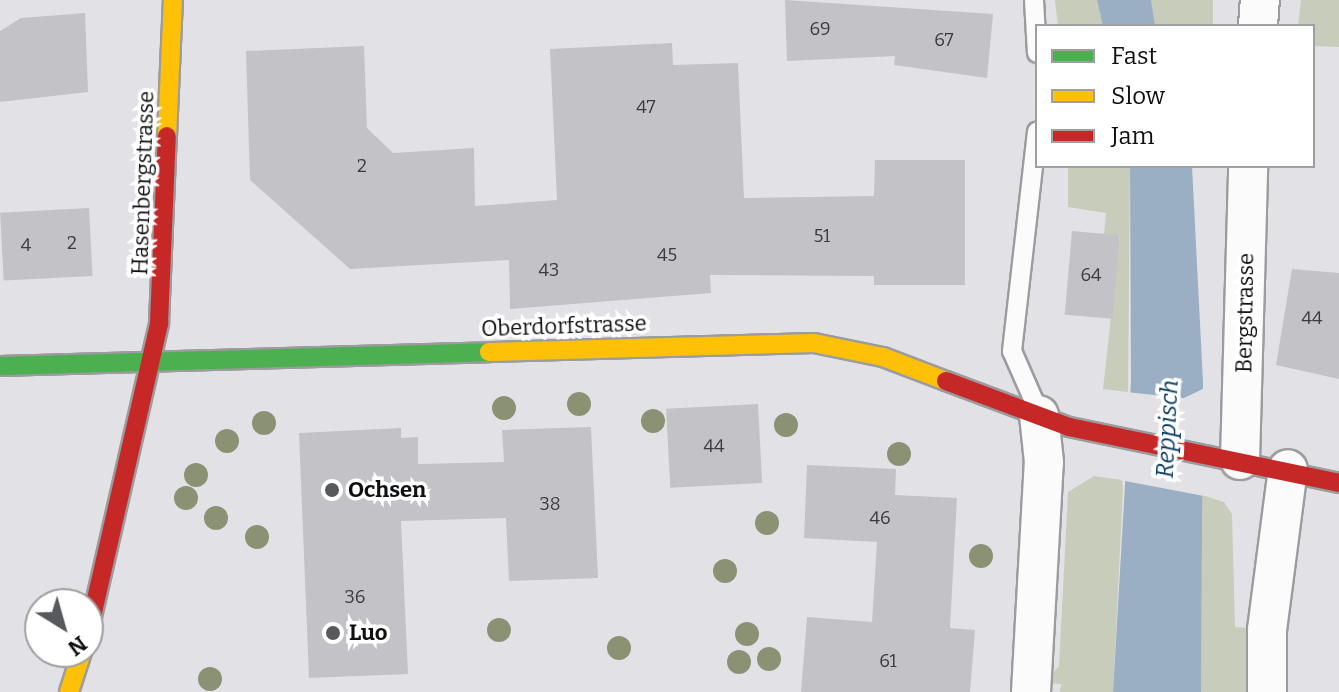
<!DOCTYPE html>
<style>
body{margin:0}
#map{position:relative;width:1339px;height:692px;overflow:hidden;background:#e2e2e6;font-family:Bitter,serif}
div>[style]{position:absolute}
.green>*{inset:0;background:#c7ccbb;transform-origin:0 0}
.water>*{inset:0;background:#9aafc3}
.pier>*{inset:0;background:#e2e2e6}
.building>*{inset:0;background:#c3c3c7;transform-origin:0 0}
.roads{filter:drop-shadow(2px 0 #9c9c9f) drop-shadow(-2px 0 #9c9c9f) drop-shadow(0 2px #9c9c9f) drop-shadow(0 -2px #9c9c9f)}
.lane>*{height:18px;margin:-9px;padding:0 9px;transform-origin:9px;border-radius:9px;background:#fbfbfb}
.street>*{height:38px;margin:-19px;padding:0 19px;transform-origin:19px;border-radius:19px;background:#fbfbfb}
.fast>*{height:18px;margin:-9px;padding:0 9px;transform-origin:9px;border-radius:9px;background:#4caf50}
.slow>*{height:18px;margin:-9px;padding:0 9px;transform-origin:9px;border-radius:9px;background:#ffc107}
.jam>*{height:18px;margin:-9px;padding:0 9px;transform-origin:9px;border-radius:9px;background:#c62828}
.trees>*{width:24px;height:24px;margin:-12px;border-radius:50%;background:#8b9273}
.dots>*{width:22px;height:22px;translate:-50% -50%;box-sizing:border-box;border:4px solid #fff;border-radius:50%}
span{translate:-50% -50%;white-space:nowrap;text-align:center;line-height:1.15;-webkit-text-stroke:7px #fff;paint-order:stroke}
.number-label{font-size:18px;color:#3b3c3e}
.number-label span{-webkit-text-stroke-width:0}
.street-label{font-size:22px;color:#0e0f11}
.poi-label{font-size:22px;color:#0e0f11;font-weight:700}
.left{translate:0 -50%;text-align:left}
.water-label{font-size:24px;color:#03385d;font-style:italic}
.legend{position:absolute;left:1035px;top:24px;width:280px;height:144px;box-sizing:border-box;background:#fff;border:2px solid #9f9fa0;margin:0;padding:10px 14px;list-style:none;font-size:24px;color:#0e0f11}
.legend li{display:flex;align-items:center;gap:16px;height:40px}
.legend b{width:40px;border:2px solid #9f9fa0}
.north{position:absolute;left:24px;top:588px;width:80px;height:80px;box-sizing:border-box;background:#fff;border:2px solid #9f9fa0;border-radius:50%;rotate:143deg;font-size:22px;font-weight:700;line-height:32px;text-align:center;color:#0e0f11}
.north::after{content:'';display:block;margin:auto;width:28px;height:36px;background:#58595c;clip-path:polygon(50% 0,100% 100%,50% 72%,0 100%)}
</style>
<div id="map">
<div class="green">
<i style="clip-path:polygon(1055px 0,1097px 0,1103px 26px,1058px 26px)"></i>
<i style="left:1151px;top:0;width:62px;height:26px"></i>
<i style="clip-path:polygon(1301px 0,1339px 0,1339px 47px,1313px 46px,1313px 26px,1298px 26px)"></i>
<i style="clip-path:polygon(1068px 166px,1130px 166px,1128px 392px,1103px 389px,1120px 236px,1104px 234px,1106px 213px,1068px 207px)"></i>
<i style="clip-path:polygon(1094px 476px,1122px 480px,1123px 490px,1113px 692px,1060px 692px,1061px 684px,1044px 683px,1059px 666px,1068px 492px)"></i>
<i style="clip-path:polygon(1202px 495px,1224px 502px,1232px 514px,1235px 627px,1249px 628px,1248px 692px,1201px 692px)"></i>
</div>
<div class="water">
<i style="clip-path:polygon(1097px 0,1151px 0,1155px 26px,1103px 26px)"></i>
<i style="clip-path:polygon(1130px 166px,1192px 166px,1203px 382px,1201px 692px,1113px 692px,1131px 381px)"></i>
</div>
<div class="pier">
<i style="clip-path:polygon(1207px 387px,1204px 496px,1120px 480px,1126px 392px,1184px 398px)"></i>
</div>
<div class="building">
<i style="clip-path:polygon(785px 0,993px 14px,987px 78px,894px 65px,895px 56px,787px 61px)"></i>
<i style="clip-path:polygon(85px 13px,88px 92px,0 102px,0 31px,21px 18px)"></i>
<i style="clip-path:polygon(672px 43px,673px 65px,738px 63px,744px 198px,874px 196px,875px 160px,965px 160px,965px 285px,874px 285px,874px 276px,710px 275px,711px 293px,510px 309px,509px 260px,350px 269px,250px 180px,246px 51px,364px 46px,367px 128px,393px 153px,474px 148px,475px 206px,557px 200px,550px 49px)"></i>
<i style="left:89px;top:208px;width:68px;height:89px;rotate:87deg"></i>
<i style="left:1072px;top:231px;width:48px;height:84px;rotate:5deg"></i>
<i style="clip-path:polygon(1292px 269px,1339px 273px,1339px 379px,1276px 365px)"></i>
<i style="left:758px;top:404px;width:79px;height:92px;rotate:87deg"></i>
<i style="clip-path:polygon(591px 427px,598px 578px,509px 581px,506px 518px,401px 521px,408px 674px,309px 678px,299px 433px,401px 428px,401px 438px,418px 437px,418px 464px,504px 462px,502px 430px)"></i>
<i style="clip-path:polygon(807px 465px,896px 469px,895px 495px,957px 498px,950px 628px,975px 630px,970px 692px,801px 692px,807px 617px,872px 622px,877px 542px,804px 538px)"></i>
</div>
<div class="roads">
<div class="lane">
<i style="left:1034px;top:0;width:53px;rotate:86.8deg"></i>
<i style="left:1037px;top:408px;width:62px;rotate:-113.7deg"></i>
<i style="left:1012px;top:351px;width:221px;rotate:-83.5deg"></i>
</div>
<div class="street">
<i style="left:1258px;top:26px;width:26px;rotate:-86deg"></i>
<i style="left:1240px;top:460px;width:294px;rotate:-88.4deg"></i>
<i style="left:1031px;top:692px;width:230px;rotate:-86.8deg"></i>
<i style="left:1044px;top:462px;width:47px;rotate:-96.1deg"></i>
<i style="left:1267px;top:692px;width:62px;rotate:-90deg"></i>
<i style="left:1267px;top:630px;width:162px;rotate:-82.6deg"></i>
</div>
<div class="fast">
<i style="left:0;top:366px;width:489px;rotate:-1.6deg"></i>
</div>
<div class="slow">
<i style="left:167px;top:136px;width:136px;rotate:-87.5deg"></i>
<i style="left:489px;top:352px;width:325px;rotate:-1.6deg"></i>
<i style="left:814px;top:343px;width:70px;rotate:11.5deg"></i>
<i style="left:883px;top:357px;width:67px;rotate:20.9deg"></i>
<i style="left:69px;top:692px;width:42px;rotate:-72deg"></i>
</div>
<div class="jam">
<i style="left:946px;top:381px;width:131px;rotate:20.5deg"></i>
<i style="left:1069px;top:427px;width:276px;rotate:11.7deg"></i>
<i style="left:88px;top:634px;width:319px;rotate:-77.1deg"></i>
<i style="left:159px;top:323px;width:187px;rotate:-87.6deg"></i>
</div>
</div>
<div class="trees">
<i style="left:579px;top:404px"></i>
<i style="left:504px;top:408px"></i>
<i style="left:653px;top:421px"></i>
<i style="left:264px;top:423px"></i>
<i style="left:786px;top:425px"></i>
<i style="left:227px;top:441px"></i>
<i style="left:899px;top:454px"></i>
<i style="left:196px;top:475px"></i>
<i style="left:186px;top:498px"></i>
<i style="left:216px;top:518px"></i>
<i style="left:767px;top:523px"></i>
<i style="left:257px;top:537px"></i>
<i style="left:981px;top:556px"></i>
<i style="left:725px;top:571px"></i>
<i style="left:499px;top:630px"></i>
<i style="left:747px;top:634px"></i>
<i style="left:619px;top:648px"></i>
<i style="left:769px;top:659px"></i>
<i style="left:739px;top:662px"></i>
<i style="left:210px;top:679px"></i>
</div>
<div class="dots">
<i style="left:332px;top:490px;background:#58595c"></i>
<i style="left:333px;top:633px;background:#58595c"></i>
</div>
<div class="number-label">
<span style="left:820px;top:29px">69</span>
<span style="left:944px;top:40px">67</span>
<span style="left:646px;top:107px">47</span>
<span style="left:362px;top:166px">2</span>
<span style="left:822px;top:236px">51</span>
<span style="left:72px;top:243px">2</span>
<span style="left:26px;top:245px">4</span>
<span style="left:667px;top:255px">45</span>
<span style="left:549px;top:270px">43</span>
<span style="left:1091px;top:275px">64</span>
<span style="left:1312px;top:318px">44</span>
<span style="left:714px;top:446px">44</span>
<span style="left:550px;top:504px">38</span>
<span style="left:880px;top:518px">46</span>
<span style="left:355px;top:597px">36</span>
<span style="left:888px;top:661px">61</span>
</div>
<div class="street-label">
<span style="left:143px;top:183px;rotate:-88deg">Hasenbergstrasse</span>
<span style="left:1245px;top:313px;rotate:-89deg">Bergstrasse</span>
<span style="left:564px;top:326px;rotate:-2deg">Oberdorfstrasse</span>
</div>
<div class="poi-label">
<span class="left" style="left:348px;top:490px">Ochsen</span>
<span class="left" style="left:349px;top:633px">Luo</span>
</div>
<div class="water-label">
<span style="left:1168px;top:429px;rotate:-87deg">Reppisch</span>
</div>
<ul class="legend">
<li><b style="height:10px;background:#4caf50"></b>Fast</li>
<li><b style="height:10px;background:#ffc107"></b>Slow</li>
<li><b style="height:10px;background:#c62828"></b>Jam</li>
</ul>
<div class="north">N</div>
</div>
